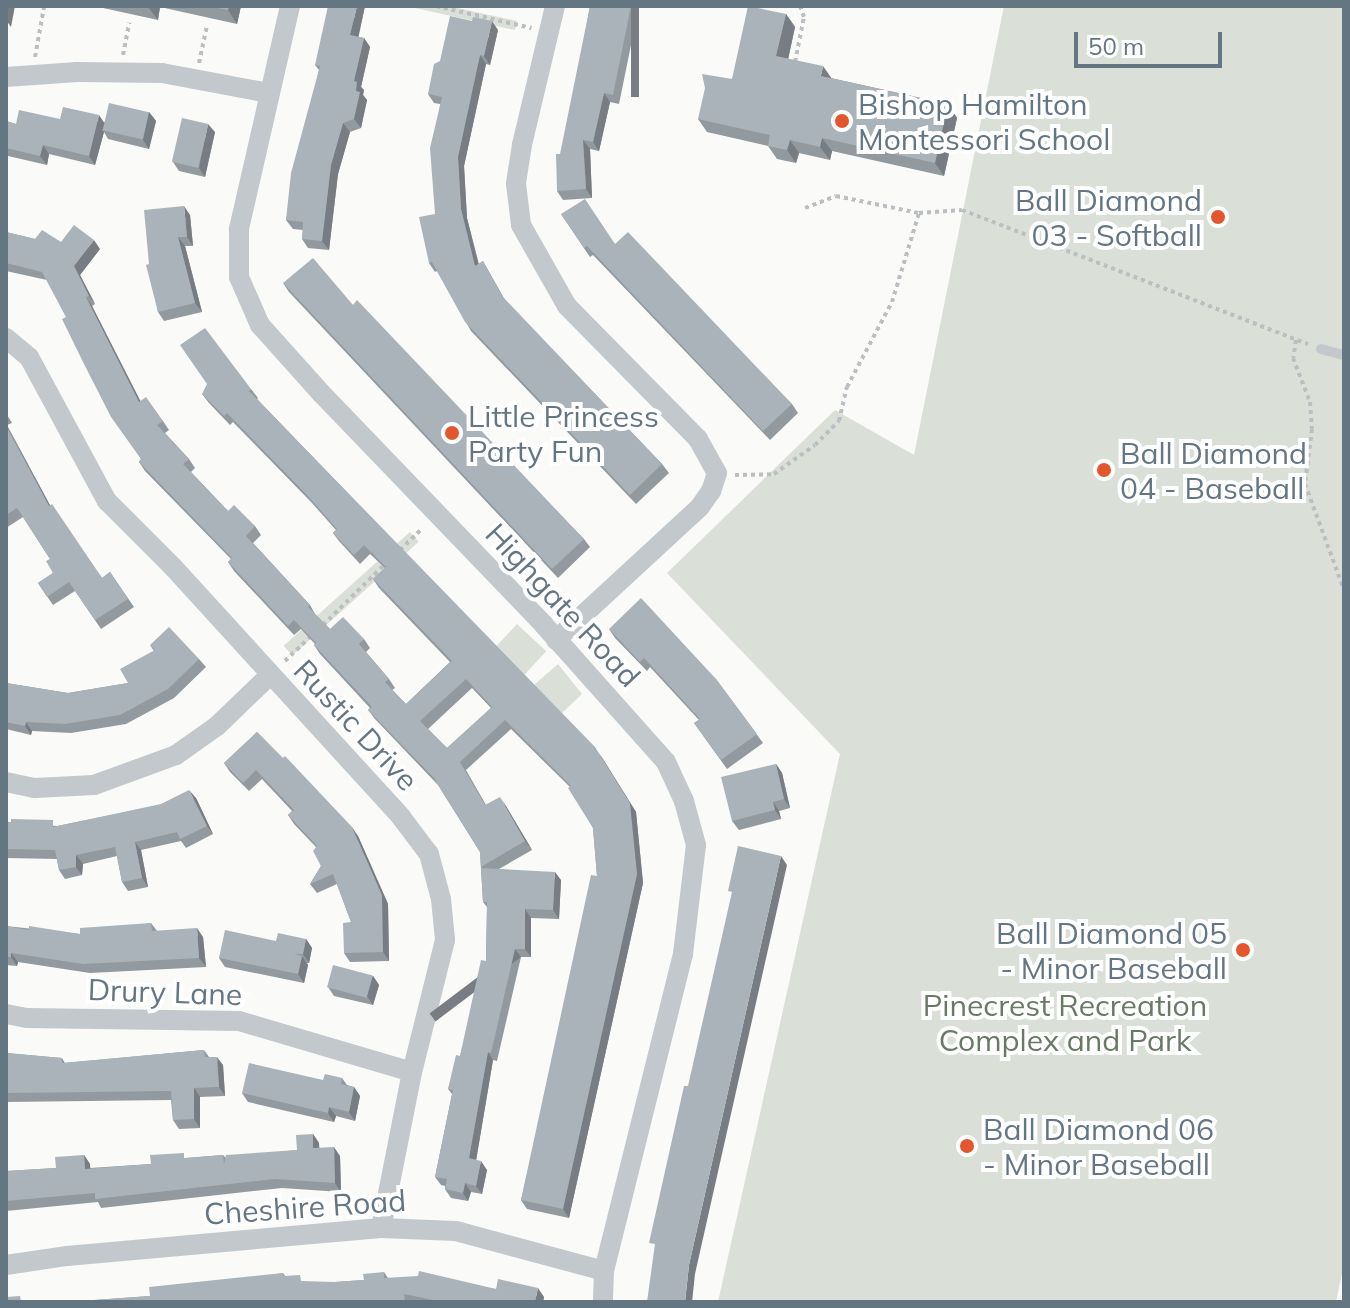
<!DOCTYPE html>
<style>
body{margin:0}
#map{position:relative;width:1350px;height:1308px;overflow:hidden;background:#fafaf8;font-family:Mulish,sans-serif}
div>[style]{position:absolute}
.green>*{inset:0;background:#dadfd7;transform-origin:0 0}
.path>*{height:4px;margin-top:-2px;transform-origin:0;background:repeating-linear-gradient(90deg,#bbbfc2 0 4px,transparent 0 8px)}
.lane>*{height:10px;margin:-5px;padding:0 5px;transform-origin:5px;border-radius:5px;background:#c3c8cc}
.street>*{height:20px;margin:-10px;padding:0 10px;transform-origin:10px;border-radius:10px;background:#c3c8cc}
.wall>*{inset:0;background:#929a9f}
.shaded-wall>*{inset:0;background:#777d82;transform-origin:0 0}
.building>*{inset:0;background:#aab3b9;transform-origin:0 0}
.dots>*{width:22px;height:22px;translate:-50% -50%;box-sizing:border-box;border:4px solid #fff;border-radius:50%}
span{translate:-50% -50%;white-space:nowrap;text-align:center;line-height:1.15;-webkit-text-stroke:8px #fff;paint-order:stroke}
.poi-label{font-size:30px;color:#657683}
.left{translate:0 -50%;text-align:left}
.right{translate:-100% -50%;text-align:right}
.street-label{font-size:30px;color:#657683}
.park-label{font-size:30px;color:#687a64}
.frame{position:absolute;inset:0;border:8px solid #657683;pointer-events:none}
.scale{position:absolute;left:1074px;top:32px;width:148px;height:36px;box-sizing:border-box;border:4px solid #657683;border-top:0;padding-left:10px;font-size:24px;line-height:28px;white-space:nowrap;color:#657683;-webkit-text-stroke:6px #fff;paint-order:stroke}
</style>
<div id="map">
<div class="green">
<i style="clip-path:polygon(406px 6px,448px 6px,517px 21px,515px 30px)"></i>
<i style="clip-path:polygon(1004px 6px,1344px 6px,1344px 1264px,1336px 1302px,718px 1302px,840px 754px,667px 573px,835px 410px,914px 455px)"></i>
<i style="left:410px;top:532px;width:13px;height:170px;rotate:48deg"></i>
<i style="left:517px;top:624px;width:40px;height:32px;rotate:43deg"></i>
<i style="clip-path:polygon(558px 664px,582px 694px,560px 715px,536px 690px,535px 684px)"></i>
</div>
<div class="path">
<i style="left:436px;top:6px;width:98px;rotate:13deg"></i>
<i style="left:123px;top:55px;width:33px;rotate:-79deg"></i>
<i style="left:35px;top:57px;width:51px;rotate:-79.8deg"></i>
<i style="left:795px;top:62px;width:46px;rotate:-78.7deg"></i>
<i style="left:804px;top:17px;width:12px;rotate:-110deg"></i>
<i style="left:199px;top:63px;width:38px;rotate:-78deg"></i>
<i style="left:805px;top:208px;width:33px;rotate:-21deg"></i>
<i style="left:836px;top:196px;width:85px;rotate:11.6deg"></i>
<i style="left:919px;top:213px;width:43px;rotate:-4deg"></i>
<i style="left:962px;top:210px;width:371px;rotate:21.2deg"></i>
<i style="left:1296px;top:340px;width:18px;rotate:99deg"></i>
<i style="left:1293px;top:358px;width:47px;rotate:68.9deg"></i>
<i style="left:1310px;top:402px;width:27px;rotate:86deg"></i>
<i style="left:1312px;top:429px;width:55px;rotate:97.3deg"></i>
<i style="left:1305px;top:484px;width:113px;rotate:69.8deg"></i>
<i style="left:735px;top:475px;width:39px;rotate:-1deg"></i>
<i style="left:774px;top:474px;width:50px;rotate:-35.3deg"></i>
<i style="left:815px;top:445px;width:34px;rotate:-45deg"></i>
<i style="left:839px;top:421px;width:35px;rotate:-77deg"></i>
<i style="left:847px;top:387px;width:96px;rotate:-62.1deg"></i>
<i style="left:892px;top:302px;width:93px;rotate:-73.1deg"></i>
<i style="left:400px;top:550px;width:32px;rotate:-44deg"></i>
<i style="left:323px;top:625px;width:87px;rotate:-44.5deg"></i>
<i style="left:285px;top:661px;width:36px;rotate:-44deg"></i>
</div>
<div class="lane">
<i style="left:1321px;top:349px;width:24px;rotate:15deg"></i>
</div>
<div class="street">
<i style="left:290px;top:6px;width:229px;rotate:102.9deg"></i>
<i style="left:239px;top:229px;width:48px;rotate:90deg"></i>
<i style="left:239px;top:277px;width:52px;rotate:66.4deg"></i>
<i style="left:260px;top:325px;width:91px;rotate:48.1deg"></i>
<i style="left:321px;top:393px;width:322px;rotate:46.1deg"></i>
<i style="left:544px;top:625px;width:183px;rotate:48.3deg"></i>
<i style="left:666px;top:762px;width:43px;rotate:65.2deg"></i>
<i style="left:684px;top:801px;width:46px;rotate:74.7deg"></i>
<i style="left:696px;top:845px;width:110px;rotate:96.8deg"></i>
<i style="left:683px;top:954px;width:327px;rotate:104deg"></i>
<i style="left:604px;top:1271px;width:31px;rotate:92deg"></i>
<i style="left:555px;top:6px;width:143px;rotate:103.4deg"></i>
<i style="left:522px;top:145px;width:39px;rotate:99deg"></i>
<i style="left:516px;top:184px;width:41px;rotate:83deg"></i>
<i style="left:521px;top:225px;width:93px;rotate:60.4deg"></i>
<i style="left:567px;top:306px;width:187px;rotate:45.4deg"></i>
<i style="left:698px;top:439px;width:39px;rotate:61deg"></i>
<i style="left:717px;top:473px;width:19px;rotate:108deg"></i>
<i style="left:711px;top:491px;width:19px;rotate:125deg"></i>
<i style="left:700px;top:507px;width:196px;rotate:137.3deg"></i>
<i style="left:6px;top:77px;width:71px;rotate:-4deg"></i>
<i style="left:77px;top:72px;width:85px;rotate:0.7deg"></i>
<i style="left:162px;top:73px;width:109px;rotate:10.6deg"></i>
<i style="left:6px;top:338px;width:30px;rotate:40deg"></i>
<i style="left:29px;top:357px;width:164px;rotate:61.6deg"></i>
<i style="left:107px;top:501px;width:93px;rotate:45deg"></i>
<i style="left:173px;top:567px;width:338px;rotate:47.6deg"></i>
<i style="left:401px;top:817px;width:46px;rotate:52.9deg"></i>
<i style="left:429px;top:854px;width:47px;rotate:75.1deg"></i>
<i style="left:441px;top:899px;width:41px;rotate:84.4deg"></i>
<i style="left:445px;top:940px;width:136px;rotate:104deg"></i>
<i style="left:412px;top:1072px;width:159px;rotate:101.2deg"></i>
<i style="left:6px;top:782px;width:30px;rotate:12deg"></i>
<i style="left:35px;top:788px;width:59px;rotate:-2.9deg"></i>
<i style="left:94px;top:785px;width:87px;rotate:-20.1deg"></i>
<i style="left:176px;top:755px;width:50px;rotate:-35.3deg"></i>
<i style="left:217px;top:726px;width:72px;rotate:-43.9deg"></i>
<i style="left:6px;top:1014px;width:21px;rotate:11deg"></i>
<i style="left:27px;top:1018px;width:212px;rotate:0.8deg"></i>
<i style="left:239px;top:1021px;width:180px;rotate:16.4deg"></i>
<i style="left:6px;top:1265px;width:62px;rotate:-8.4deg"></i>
<i style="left:67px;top:1256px;width:315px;rotate:-5.1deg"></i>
<i style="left:381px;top:1228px;width:75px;rotate:2.3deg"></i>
<i style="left:456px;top:1231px;width:153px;rotate:15.1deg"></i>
</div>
<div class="wall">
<i style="clip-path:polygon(102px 6px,241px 6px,237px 24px,160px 7px,158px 20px,103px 8px)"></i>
<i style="clip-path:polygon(365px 6px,358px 37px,364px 38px,370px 47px,361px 87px,364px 90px,363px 95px,367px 100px,361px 128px,350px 132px,338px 174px,329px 250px,308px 248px,302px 239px,303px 230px,293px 229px,286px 220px,319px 70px,315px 65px)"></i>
<i style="clip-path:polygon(590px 6px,639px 6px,619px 104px,610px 102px,599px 151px,590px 149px,592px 198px,563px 200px,557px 191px)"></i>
<i style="clip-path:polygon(786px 14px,795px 27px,788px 59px,831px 78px,948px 104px,957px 118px,944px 176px,832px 151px,830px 160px,799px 153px,796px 163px,777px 159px,768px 146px,707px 132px,698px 119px)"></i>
<i style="clip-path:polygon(498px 30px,490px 65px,486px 64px,464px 166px,467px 218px,479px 264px,483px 261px,505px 300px,662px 464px,669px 473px,636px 504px,471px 331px,437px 271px,435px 272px,429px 263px,435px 214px,440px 104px,434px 103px,428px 94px)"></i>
<i style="clip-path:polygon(149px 112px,156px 121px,149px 149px,108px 139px,104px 132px,95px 165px,49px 154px,47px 165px,8px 156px,6px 165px,6px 121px,16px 124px,60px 119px,104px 122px)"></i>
<i style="clip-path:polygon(215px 132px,205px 177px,179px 171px,173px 162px)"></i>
<i style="clip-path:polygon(561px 214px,615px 244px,792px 404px,798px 413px,770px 440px,593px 255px,590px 257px)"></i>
<i style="clip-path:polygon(190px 215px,193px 246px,185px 246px,202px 312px,164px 321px,158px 312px,149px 264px)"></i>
<i style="clip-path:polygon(evenodd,6px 232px,35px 239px,100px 249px,80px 275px,95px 304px,92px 306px,140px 401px,163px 421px,169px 430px,165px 433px,189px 459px,195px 468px,191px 472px,228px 511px,255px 526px,261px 535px,253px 543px,310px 605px,315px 614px,330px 629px,364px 639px,370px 648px,366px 652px,389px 679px,395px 688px,392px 690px,406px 704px,450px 662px,379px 588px,373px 579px,385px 568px,370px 554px,360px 564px,339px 541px,333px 533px,336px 530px,312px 503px,233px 422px,230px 425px,209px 403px,202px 394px,251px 389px,258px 398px,257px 399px,601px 756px,636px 812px,643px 883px,569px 1218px,527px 1209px,521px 1200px,597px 876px,593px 828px,570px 787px,511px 729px,466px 770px,486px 805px,506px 806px,532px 850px,499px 869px,561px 880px,559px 919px,531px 918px,531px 957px,521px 957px,497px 1061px,493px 1060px,476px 1160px,487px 1170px,482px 1194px,471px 1192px,468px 1201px,451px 1198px,445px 1189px,445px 1186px,441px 1185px,435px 1177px,452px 1094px,448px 1089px,460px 1056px,486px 961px,487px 907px,483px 902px,480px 852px,438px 785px,375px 719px,368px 710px,370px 708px,320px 654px,314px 645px,315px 644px,301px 629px,294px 635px,234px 571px,228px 562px,231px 559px,145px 471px,139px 462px,141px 459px,47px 280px,6px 271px,6px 232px,472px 688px,491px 708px,447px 748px,428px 729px,472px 688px)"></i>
<i style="clip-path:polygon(283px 283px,353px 305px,584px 539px,590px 547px,558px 578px,289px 292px)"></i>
<i style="clip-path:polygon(6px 413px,12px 423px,7px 425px,50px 505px,102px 578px,110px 572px,134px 607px,101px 629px,75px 591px,53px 605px,38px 583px,53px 573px,50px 559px,23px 517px,6px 528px)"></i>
<i style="clip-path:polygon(609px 629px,716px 679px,763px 743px,727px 769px,694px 723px,699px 720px,650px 667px,647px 671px,615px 638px)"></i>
<i style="clip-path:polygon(150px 645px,199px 659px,206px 667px,174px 698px,126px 724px,71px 733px,32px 731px,31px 735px,6px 729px,6px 683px,68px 693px,128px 683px,154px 651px)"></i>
<i style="clip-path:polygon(257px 732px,358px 836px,388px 904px,389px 961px,350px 962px,344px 953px,351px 922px,337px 884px,317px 893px,310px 884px,321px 866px,316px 847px,294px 824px,288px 815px,292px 811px,262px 779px,249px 791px,230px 772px,224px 763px)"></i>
<i style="clip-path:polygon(776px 764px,782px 773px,790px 808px,779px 811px,781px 819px,739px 830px,732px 821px)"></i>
<i style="clip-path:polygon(196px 798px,213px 834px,186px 848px,181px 841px,141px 850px,148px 887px,128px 891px,122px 882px,117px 856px,83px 864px,82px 875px,65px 879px,59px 870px,57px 859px,6px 858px,6px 822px,57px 826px)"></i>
<i style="clip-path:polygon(151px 923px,157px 931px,203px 937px,206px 967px,90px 973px,18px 962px,17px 966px,6px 965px,6px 926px,80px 934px)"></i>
<i style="clip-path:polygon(306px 939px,312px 948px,309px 963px,307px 963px,308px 965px,304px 983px,225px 967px,219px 958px,276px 941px)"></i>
<i style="clip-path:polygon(373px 976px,379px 985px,373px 1005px,334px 996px,328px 987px)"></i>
<i style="clip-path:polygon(204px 1050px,209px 1057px,223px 1065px,225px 1096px,200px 1097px,200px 1128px,179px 1129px,173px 1120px,171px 1100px,6px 1102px,6px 1053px,62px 1058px,65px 1063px)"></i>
<i style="clip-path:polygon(342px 1078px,347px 1085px,354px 1087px,360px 1096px,355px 1121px,336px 1116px,334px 1122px,248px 1102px,242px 1093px)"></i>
<i style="clip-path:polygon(313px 1134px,319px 1143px,319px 1148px,340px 1156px,341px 1192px,282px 1188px,101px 1208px,98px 1202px,6px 1211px,6px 1171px,56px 1168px,84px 1155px,90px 1164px,90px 1168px,151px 1164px,187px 1158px,223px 1155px,226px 1158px,297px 1150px)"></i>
<i style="clip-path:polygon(384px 1272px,388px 1278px,496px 1289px,544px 1297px,543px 1302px,66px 1302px,150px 1296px,283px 1273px,285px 1276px,305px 1282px,335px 1282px,364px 1280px)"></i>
</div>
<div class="shaded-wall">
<i style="clip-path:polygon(6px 6px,15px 6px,11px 27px,6px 20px)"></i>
<i style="clip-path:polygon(148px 6px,160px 7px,158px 20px,148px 7px)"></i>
<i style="clip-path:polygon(229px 6px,241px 6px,237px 24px,228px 10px)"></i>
<i style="clip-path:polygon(357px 6px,365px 6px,357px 44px,350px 35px)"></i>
<i style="left:631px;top:6px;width:8px;height:91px"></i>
<i style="clip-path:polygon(786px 14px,795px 27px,786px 69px,776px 56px)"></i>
<i style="clip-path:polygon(492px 21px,498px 30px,490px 65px,484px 56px)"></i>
<i style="clip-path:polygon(364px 38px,370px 47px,361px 87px,364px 90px,363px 95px,367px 100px,361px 128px,354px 119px,354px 81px)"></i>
<i style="clip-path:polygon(480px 55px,486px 64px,464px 166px,467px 218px,481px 275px,475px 266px,461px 209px,458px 157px)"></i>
<i style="clip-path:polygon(823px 66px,832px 79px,821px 76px)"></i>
<i style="clip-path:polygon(604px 93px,610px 102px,599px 151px,593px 142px)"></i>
<i style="clip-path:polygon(948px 104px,957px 118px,944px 176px,935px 163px)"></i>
<i style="clip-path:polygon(149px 112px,156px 121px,149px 149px,143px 140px)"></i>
<i style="clip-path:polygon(99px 115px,105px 124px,102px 130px,104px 132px,95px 165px,89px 156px)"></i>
<i style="clip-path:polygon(343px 123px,350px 132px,338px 174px,329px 250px,322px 241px,331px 165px)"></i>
<i style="clip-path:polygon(208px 124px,215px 132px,205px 177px,199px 168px)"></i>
<i style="clip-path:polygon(822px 138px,832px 151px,830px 160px,820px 147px)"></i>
<i style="clip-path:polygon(583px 140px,590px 149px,592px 198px,586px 189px)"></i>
<i style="clip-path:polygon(790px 140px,799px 153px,796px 163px,787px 150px)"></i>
<i style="clip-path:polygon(43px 145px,49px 154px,47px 165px,40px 156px)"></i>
<i style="clip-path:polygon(184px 206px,190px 215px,193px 246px,187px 237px)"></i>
<i style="clip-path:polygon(178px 237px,185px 246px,202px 312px,195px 303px)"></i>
<i style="clip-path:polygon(94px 240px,100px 249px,80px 275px,95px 304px,89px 296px,74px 266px)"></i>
<i style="clip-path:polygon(86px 297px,92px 306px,145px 410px,139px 402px)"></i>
<i style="clip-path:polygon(6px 424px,55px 515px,49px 506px)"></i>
<i style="clip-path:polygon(26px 722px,32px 731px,31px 735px,25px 726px)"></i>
<i style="clip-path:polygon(601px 756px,636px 812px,643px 883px,569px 1218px,563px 1209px,637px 874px)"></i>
<i style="clip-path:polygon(776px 764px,782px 773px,790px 808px,784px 799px)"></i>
<i style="clip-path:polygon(189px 790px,196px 798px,213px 834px,207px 826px)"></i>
<i style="clip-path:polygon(500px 797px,506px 806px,532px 850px,525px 841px)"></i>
<i style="clip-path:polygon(773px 802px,779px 811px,781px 819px,775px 810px)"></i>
<i style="clip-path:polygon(352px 827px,358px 836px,388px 904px,389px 961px,383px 952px)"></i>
<i style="clip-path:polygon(135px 842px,141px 850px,148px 887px,142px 878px)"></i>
<i style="clip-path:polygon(76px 855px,83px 864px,82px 875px,76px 867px)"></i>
<i style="clip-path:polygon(781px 856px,787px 865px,695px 1274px,692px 1302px,685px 1302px,689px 1265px)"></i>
<i style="clip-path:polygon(555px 872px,561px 880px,559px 919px,553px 910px)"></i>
<i style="clip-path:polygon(525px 909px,531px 918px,531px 957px,525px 949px)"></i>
<i style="clip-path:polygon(197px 928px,203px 937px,206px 967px,199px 958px)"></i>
<i style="clip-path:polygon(306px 939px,312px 948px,309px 963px,303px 954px)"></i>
<i style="left:515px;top:949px;width:10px;height:107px;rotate:53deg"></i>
<i style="clip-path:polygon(11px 953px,18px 962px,17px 966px,11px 957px)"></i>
<i style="clip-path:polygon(302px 956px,308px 965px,304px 983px,298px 974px)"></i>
<i style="clip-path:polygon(373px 976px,379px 985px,373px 1005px,367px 996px)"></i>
<i style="clip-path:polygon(488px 1052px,493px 1060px,475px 1167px,469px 1158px)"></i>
<i style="clip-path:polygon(217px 1057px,223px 1065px,225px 1096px,219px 1087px)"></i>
<i style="clip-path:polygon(354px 1087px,360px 1096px,355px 1121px,349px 1112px)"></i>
<i style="clip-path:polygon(194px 1088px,200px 1097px,200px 1128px,194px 1119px)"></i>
<i style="clip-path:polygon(329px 1107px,336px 1116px,334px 1122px,328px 1113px)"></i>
<i style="clip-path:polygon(313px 1134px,319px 1143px,320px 1157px,313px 1148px)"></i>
<i style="clip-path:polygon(334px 1147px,340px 1156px,341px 1192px,335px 1183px)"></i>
<i style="clip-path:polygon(84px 1155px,90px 1164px,91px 1178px,85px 1169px)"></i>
<i style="clip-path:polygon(481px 1161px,487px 1170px,482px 1194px,476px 1186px)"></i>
<i style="clip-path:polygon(465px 1183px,471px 1192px,468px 1201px,463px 1193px)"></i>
<i style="clip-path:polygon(538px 1288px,544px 1297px,543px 1302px,535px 1302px)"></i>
</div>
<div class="building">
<i style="clip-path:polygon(208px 6px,229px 6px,228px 10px)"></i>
<i style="clip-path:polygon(328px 6px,357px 6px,350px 35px,364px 38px,354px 81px,357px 82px,356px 91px,360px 92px,354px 119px,343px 123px,331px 165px,322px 241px,302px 239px,303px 222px,286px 220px,291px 173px,320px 66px,315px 65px)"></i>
<i style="clip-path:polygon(590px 6px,631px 6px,613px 95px,604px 93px,593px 142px,583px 140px,586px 189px,557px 191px,556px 154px,560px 154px)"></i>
<i style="clip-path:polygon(748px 6px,786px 14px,776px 56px,823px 66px,821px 76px,948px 104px,935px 163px,822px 138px,820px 147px,790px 140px,787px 150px,768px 146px,770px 135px,698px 119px,705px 88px,702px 74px,732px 79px)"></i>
<i style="clip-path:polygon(450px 16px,472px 21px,473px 17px,492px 21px,484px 56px,480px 55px,458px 157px,461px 209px,475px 266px,483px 261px,502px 296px,662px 464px,630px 495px,465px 322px,432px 262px,429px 263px,419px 217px,435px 214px,430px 148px,442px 97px,428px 94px,434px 64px,440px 61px)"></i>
<i style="left:109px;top:103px;width:41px;height:28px;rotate:13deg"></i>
<i style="clip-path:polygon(63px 107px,99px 115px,89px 156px,43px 145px,40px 156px,6px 148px,6px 121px,16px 124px,19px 110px,60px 119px)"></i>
<i style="left:182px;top:118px;width:27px;height:45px;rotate:13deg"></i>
<i style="clip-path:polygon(585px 199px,615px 244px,628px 232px,792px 404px,763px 431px,587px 246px,584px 248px,561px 214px)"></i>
<i style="clip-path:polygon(184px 206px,187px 237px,178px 237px,195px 303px,158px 312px,146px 265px,149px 264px,144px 210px)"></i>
<i style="clip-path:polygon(evenodd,74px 225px,94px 240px,74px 266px,89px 296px,86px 297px,139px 402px,146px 397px,163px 421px,157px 425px,189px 459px,183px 464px,228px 511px,234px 505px,255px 526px,246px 536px,310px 605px,308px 607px,330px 629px,343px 617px,364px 639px,359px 644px,389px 679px,385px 682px,406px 704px,452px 661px,373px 579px,386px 567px,364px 545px,354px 555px,333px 533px,337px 529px,306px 494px,227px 413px,224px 416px,202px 394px,207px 384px,180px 345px,205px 328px,251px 389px,249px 391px,595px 747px,630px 803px,637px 874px,563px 1209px,521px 1200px,591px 875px,597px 876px,593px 828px,568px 788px,571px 786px,505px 720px,460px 762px,485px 805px,500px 797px,525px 841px,481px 867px,480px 852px,434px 778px,368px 710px,372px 707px,314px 645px,316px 643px,294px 620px,288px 626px,228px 562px,232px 558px,139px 462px,141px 459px,111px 417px,83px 362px,62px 319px,66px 317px,42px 272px,6px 263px,6px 232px,35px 239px,42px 230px,61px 242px,74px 225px,466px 679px,492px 707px,447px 748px,420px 721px,466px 679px)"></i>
<i style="clip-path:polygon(313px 258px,353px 305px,357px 300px,584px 539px,552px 569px,283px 283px)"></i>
<i style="clip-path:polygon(6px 426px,49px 506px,52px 504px,102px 578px,110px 572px,128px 599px,95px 620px,69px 582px,47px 597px,38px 583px,53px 573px,46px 561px,50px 559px,17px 508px,6px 515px)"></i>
<i style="clip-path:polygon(641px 598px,716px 679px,757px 734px,721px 760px,694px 723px,700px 719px,644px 658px,640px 662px,609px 629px)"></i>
<i style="clip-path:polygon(169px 627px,199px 659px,168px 689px,120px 715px,65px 724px,26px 722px,25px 726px,6px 722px,6px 683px,68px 693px,128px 683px,120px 669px,155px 650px,150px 645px)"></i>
<i style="clip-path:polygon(257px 732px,283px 758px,285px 756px,352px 827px,382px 895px,383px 952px,344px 953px,343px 923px,351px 922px,333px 874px,310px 884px,321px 866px,313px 851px,317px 846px,288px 815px,294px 810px,256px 770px,243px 783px,224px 763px)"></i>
<i style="clip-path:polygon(776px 764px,784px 799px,773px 802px,775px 810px,732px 821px,721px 777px)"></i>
<i style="clip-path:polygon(189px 790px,207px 826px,180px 839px,177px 832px,135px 842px,142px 878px,122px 882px,115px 847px,76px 855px,76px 867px,59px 870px,55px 850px,6px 849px,6px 822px,11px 823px,11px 819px,53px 820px,53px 827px,161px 804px)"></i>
<i style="clip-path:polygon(738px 846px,781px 856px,689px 1265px,685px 1302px,647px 1302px,655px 1244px,649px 1243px,684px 1086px,688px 1086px,732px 892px,728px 891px)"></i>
<i style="clip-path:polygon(481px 868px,555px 872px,553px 910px,525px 909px,525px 949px,515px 949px,491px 1053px,488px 1052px,469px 1158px,481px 1161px,476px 1186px,465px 1183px,463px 1193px,445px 1189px,447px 1179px,435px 1177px,453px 1090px,448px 1089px,456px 1055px,460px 1056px,481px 960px,486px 961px,487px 902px,483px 902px)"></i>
<i style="clip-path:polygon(151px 923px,152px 931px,197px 928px,199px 958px,83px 964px,11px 953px,11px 957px,6px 957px,6px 926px,29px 930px,29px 926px,80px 934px,80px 928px)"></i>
<i style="clip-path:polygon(225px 930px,276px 941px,278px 933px,306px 939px,303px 954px,294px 954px,302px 956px,298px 974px,219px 958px)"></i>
<i style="left:333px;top:965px;width:41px;height:23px;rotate:15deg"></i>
<i style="clip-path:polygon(204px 1050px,205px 1057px,217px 1057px,219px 1087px,194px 1088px,194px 1119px,173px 1120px,171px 1091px,6px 1093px,6px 1053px,62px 1058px,62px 1063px)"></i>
<i style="clip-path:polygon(249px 1063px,323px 1080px,325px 1074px,342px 1078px,341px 1084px,354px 1087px,349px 1112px,329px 1107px,328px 1113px,242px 1093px)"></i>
<i style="clip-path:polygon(313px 1134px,313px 1148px,334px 1147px,335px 1183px,275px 1179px,95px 1199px,95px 1193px,6px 1201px,6px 1171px,56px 1168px,55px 1157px,84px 1155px,85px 1169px,151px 1164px,150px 1155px,184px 1153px,184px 1158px,223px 1155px,224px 1164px,226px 1155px,297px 1150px,296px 1135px)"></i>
<i style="clip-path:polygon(419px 1271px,496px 1289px,498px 1279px,538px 1288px,535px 1302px,443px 1302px,404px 1294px,405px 1302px,67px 1302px,150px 1296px,149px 1287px,283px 1273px,283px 1276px,300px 1275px,301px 1281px,335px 1282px,364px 1280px,363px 1274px,384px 1272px,384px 1278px,418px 1276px)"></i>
<i style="clip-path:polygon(20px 1296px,21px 1302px,6px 1302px,6px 1297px)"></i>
</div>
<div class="dots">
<i style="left:842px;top:121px;background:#e4572e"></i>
<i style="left:1218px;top:217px;background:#e4572e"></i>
<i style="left:452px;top:433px;background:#e4572e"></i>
<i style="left:1104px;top:470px;background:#e4572e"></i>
<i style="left:1243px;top:950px;background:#e4572e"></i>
<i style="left:967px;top:1146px;background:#e4572e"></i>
</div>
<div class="poi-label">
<span class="left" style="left:858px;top:121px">Bishop Hamilton<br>Montessori School</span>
<span class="right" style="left:1202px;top:217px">Ball Diamond<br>03 - Softball</span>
<span class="left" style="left:468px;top:433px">Little Princess<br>Party Fun</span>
<span class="left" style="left:1120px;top:470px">Ball Diamond<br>04 - Baseball</span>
<span class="right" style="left:1227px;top:950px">Ball Diamond 05<br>- Minor Baseball</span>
<span class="left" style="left:983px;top:1146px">Ball Diamond 06<br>- Minor Baseball</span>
</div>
<div class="street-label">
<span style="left:563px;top:605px;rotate:47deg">Highgate Road</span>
<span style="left:356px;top:725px;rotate:47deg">Rustic Drive</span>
<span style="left:165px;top:992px;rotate:2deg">Drury Lane</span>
<span style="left:305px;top:1207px;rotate:-4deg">Cheshire Road</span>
</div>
<div class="park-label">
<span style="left:1065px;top:1022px">Pinecrest Recreation<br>Complex and Park</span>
</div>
<div class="frame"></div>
<div class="scale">50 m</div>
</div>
